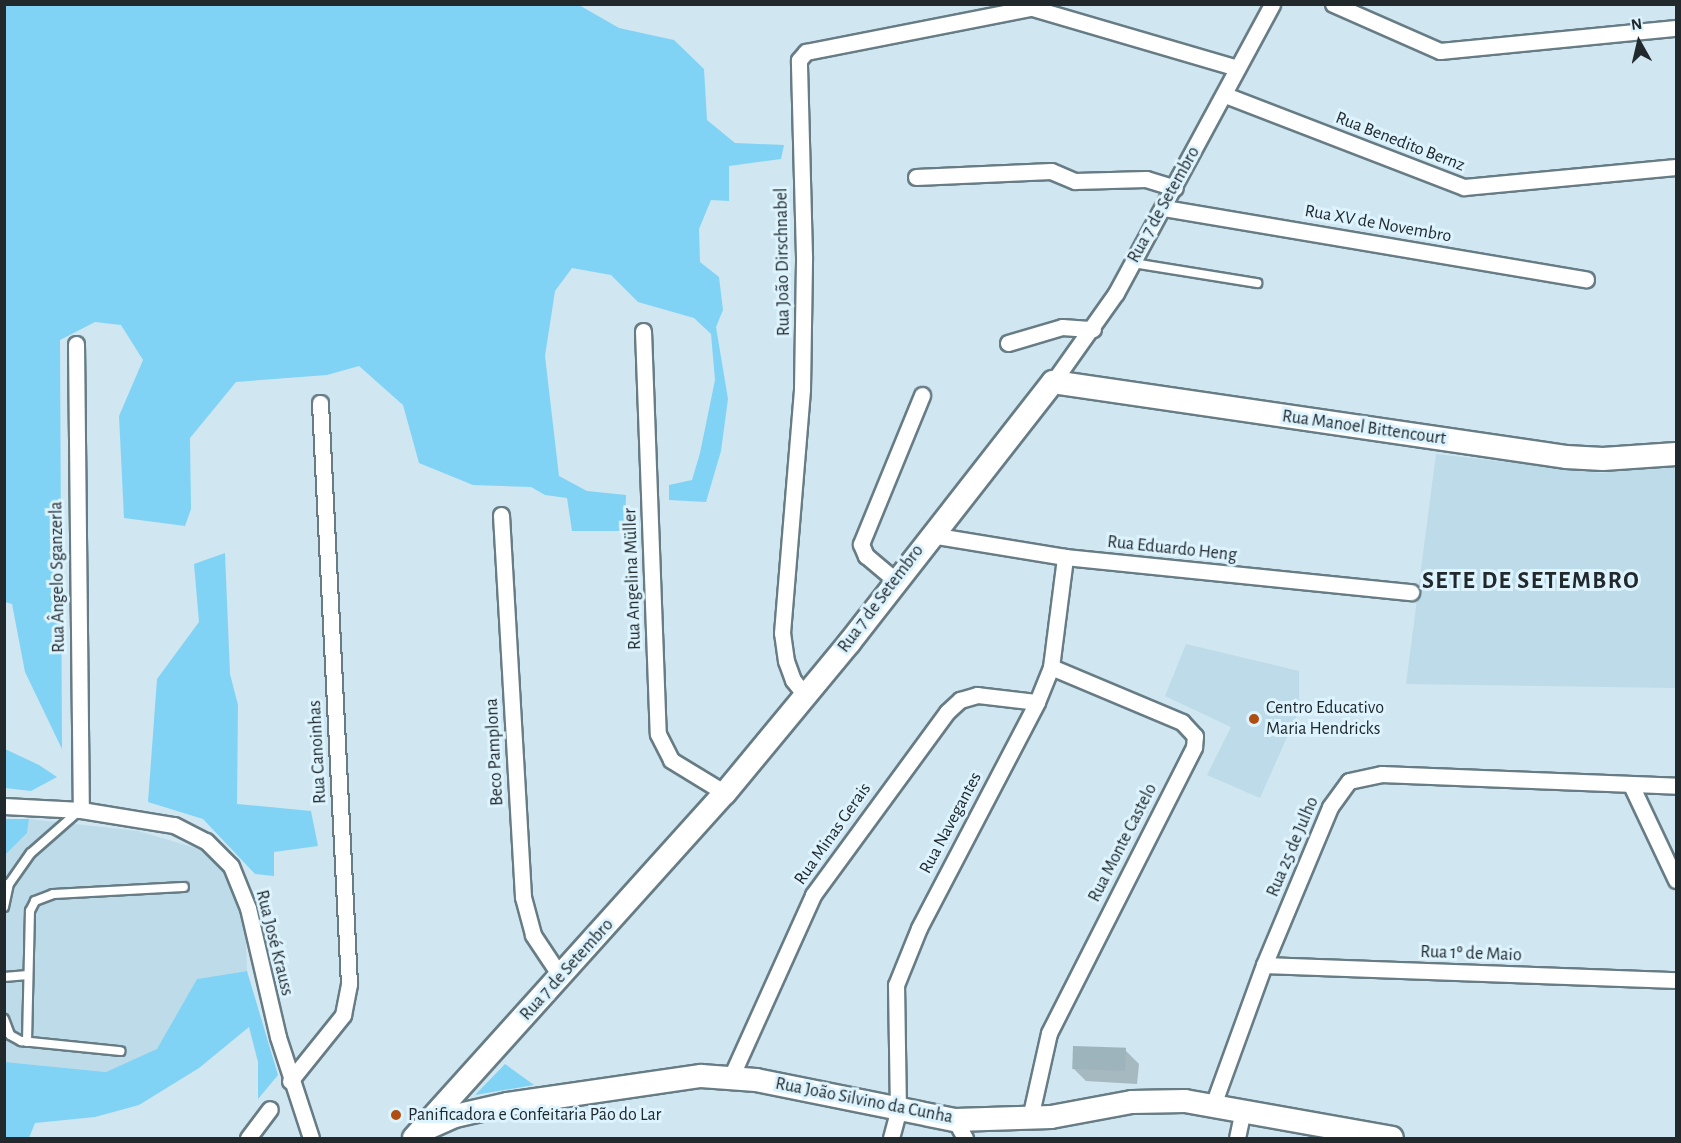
<!DOCTYPE html>
<meta charset="utf-8">
<style>
body{margin:0}
#map{position:relative;width:1681px;height:1143px;overflow:hidden;background:#d0e6f0;font-family:"Alegreya Sans",sans-serif}
div>[style]{position:absolute}
.built>*{inset:0;background:#bddbe8}
.green>*{inset:0;background:#81d3f5}
.shadow>*{inset:0;background:#0003}
.building>*{inset:0;background:#9eb4bd;transform-origin:0 0}
.roads{filter:drop-shadow(2px 0 #677c85) drop-shadow(-2px 0 #677c85) drop-shadow(0 2px #677c85) drop-shadow(0 -2px #677c85)}
.lane>*{height:8px;margin:-4px;padding:0 4px;transform-origin:4px;border-radius:4px;background:#fff}
.street>*{height:15px;margin:-7.5px;padding:0 7.5px;transform-origin:7.5px;border-radius:7.5px;background:#fff}
.secondary>*{height:22px;margin:-11px;padding:0 11px;transform-origin:11px;border-radius:11px;background:#fff}
.dots>*{width:16px;height:16px;translate:-50% -50%;box-sizing:border-box;border:3px solid #ddf4fe;border-radius:50%}
span{translate:-50% -50%;white-space:nowrap;text-align:center;line-height:1.15;-webkit-text-stroke:6px #ddf4fe;paint-order:stroke}
.street-label{font-size:18px;color:#21292d}
.poi-label{font-size:18px;color:#21292d}
.left{translate:0 -50%;text-align:left}
.district-label{font-size:24px;color:#21292d;font-weight:700;letter-spacing:1.5px}
.frame{position:absolute;inset:0;border:6px solid #21292d;pointer-events:none}
.north{position:absolute;left:1609px;top:12px;width:60px;height:60px;-webkit-text-stroke:4px #ddf4fe;paint-order:stroke;rotate:352deg;font-size:16px;font-weight:700;line-height:24px;text-align:center;color:#21292d}
.north::after{content:'';display:block;margin:auto;width:21px;height:27px;background:#21292d;clip-path:polygon(50% 0,100% 100%,50% 72%,0 100%)}
</style>
<div id="map">
<div class="built">
<i style="clip-path:polygon(1436px 454px,1601px 473px,1676px 465px,1676px 688px,1406px 684px)"></i>
<i style="clip-path:polygon(1186px 644px,1299px 671px,1299px 710px,1260px 798px,1207px 775px,1231px 727px,1165px 696px)"></i>
<i style="clip-path:polygon(29px 819px,138px 831px,199px 849px,230px 872px,245px 914px,247px 971px,197px 979px,157px 1050px,106px 1072px,5px 1062px,5px 855px,27px 833px)"></i>
</div>
<div class="green">
<i style="clip-path:polygon(4px 5px,579px 5px,619px 28px,674px 40px,704px 69px,707px 120px,735px 143px,784px 145px,781px 159px,729px 166px,729px 201px,711px 200px,699px 229px,700px 262px,719px 277px,723px 310px,716px 327px,728px 399px,721px 451px,706px 502px,669px 500px,669px 485px,692px 480px,700px 453px,715px 380px,711px 334px,694px 318px,638px 302px,611px 275px,572px 268px,555px 291px,545px 356px,559px 476px,587px 491px,626px 495px,625px 531px,572px 531px,567px 498px,545px 495px,531px 487px,473px 485px,419px 463px,403px 405px,359px 366px,327px 375px,236px 382px,190px 438px,191px 509px,185px 526px,124px 518px,119px 416px,143px 360px,121px 325px,95px 322px,60px 340px,62px 749px,25px 672px,12px 604px,5px 602px)"></i>
<i style="clip-path:polygon(225px 553px,230px 674px,238px 705px,237px 804px,311px 811px,318px 846px,274px 852px,274px 876px,255px 874px,203px 819px,148px 802px,157px 679px,199px 622px,194px 564px)"></i>
<i style="clip-path:polygon(5px 749px,39px 765px,57px 777px,31px 791px,5px 788px)"></i>
<i style="clip-path:polygon(5px 819px,29px 819px,27px 833px,5px 855px)"></i>
<i style="clip-path:polygon(247px 971px,278px 1075px,258px 1099px,258px 1062px,249px 1027px,199px 1068px,139px 1105px,95px 1117px,35px 1123px,29px 1138px,5px 1138px,5px 1062px,106px 1072px,157px 1049px,197px 979px)"></i>
<i style="clip-path:polygon(505px 1064px,534px 1085px,475px 1095px)"></i>
</div>
<div class="shadow">
<i style="clip-path:polygon(1125px 1050px,1139px 1064px,1137px 1084px,1086px 1081px,1073px 1068px)"></i>
</div>
<div class="building">
<i style="left:1073px;top:1046px;width:53px;height:23px;rotate:2deg"></i>
</div>
<div class="roads">
<div class="lane">
<i style="left:1133px;top:263px;width:126px;rotate:9.2deg"></i>
<i style="left:4px;top:907px;width:24px;rotate:-78deg"></i>
<i style="left:9px;top:884px;width:38px;rotate:-55deg"></i>
<i style="left:31px;top:853px;width:64px;rotate:-41.2deg"></i>
<i style="left:4px;top:977px;width:24px;rotate:-5deg"></i>
<i style="left:4px;top:1019px;width:17px;rotate:69deg"></i>
<i style="left:10px;top:1035px;width:13px;rotate:29deg"></i>
<i style="left:21px;top:1041px;width:100px;rotate:5.8deg"></i>
<i style="left:27px;top:1042px;width:131px;rotate:-88.7deg"></i>
<i style="left:30px;top:911px;width:11px;rotate:-63deg"></i>
<i style="left:35px;top:901px;width:19px;rotate:-21deg"></i>
<i style="left:53px;top:894px;width:131px;rotate:-3.1deg"></i>
</div>
<div class="street">
<i style="left:1333px;top:4px;width:117px;rotate:23.7deg"></i>
<i style="left:1440px;top:51px;width:237px;rotate:-5.6deg"></i>
<i style="left:1022px;top:5px;width:224px;rotate:16.3deg"></i>
<i style="left:1225px;top:95px;width:256px;rotate:21.1deg"></i>
<i style="left:1464px;top:187px;width:213px;rotate:-5.4deg"></i>
<i style="left:916px;top:177px;width:135px;rotate:-2.5deg"></i>
<i style="left:1051px;top:171px;width:26px;rotate:23deg"></i>
<i style="left:1075px;top:181px;width:71px;rotate:-1.6deg"></i>
<i style="left:1146px;top:179px;width:30px;rotate:17deg"></i>
<i style="left:1164px;top:208px;width:428px;rotate:9.6deg"></i>
<i style="left:643px;top:331px;width:403px;rotate:87.9deg"></i>
<i style="left:658px;top:734px;width:29px;rotate:63deg"></i>
<i style="left:671px;top:760px;width:63px;rotate:31.4deg"></i>
<i style="left:1008px;top:343px;width:56px;rotate:-16.5deg"></i>
<i style="left:1062px;top:327px;width:31px;rotate:4deg"></i>
<i style="left:76px;top:344px;width:466px;rotate:89.4deg"></i>
<i style="left:1053px;top:382px;width:109px;rotate:-54.7deg"></i>
<i style="left:1116px;top:293px;width:328px;rotate:-61.6deg"></i>
<i style="left:501px;top:515px;width:383px;rotate:86.7deg"></i>
<i style="left:523px;top:897px;width:39px;rotate:75deg"></i>
<i style="left:533px;top:935px;width:50px;rotate:56.3deg"></i>
<i style="left:931px;top:535px;width:136px;rotate:9.3deg"></i>
<i style="left:1065px;top:557px;width:348px;rotate:5.8deg"></i>
<i style="left:895px;top:580px;width:38px;rotate:-140deg"></i>
<i style="left:866px;top:556px;width:13px;rotate:-113deg"></i>
<i style="left:861px;top:544px;width:161px;rotate:-67.7deg"></i>
<i style="left:806px;top:696px;width:21px;rotate:-129deg"></i>
<i style="left:793px;top:680px;width:20px;rotate:-110deg"></i>
<i style="left:786px;top:661px;width:28px;rotate:-98deg"></i>
<i style="left:782px;top:633px;width:245px;rotate:-85.3deg"></i>
<i style="left:802px;top:389px;width:133px;rotate:-89.1deg"></i>
<i style="left:804px;top:256px;width:196px;rotate:-91.5deg"></i>
<i style="left:799px;top:60px;width:11px;rotate:-49deg"></i>
<i style="left:806px;top:52px;width:229px;rotate:-11.1deg"></i>
<i style="left:1632px;top:787px;width:103px;rotate:64.7deg"></i>
<i style="left:4px;top:806px;width:77px;rotate:3deg"></i>
<i style="left:81px;top:810px;width:94px;rotate:9.2deg"></i>
<i style="left:174px;top:825px;width:36px;rotate:27deg"></i>
<i style="left:206px;top:841px;width:35px;rotate:45deg"></i>
<i style="left:231px;top:866px;width:45px;rotate:68deg"></i>
<i style="left:248px;top:908px;width:132px;rotate:76.9deg"></i>
<i style="left:278px;top:1037px;width:106px;rotate:71.9deg"></i>
<i style="left:1264px;top:965px;width:412px;rotate:2.1deg"></i>
<i style="left:731px;top:1077px;width:200px;rotate:-65.7deg"></i>
<i style="left:813px;top:895px;width:227px;rotate:-53.8deg"></i>
<i style="left:947px;top:712px;width:18px;rotate:-43deg"></i>
<i style="left:960px;top:700px;width:18px;rotate:-16deg"></i>
<i style="left:977px;top:695px;width:60px;rotate:6.7deg"></i>
<i style="left:290px;top:1081px;width:85px;rotate:-51.2deg"></i>
<i style="left:343px;top:1015px;width:32px;rotate:-79deg"></i>
<i style="left:349px;top:984px;width:582px;rotate:-92.86deg"></i>
<i style="left:1213px;top:1105px;width:149px;rotate:-70deg"></i>
<i style="left:1264px;top:965px;width:171px;rotate:-67.3deg"></i>
<i style="left:1330px;top:807px;width:32px;rotate:-54deg"></i>
<i style="left:1349px;top:781px;width:34px;rotate:-12deg"></i>
<i style="left:1382px;top:774px;width:294px;rotate:2.3deg"></i>
<i style="left:1030px;top:1118px;width:87px;rotate:-77.4deg"></i>
<i style="left:1049px;top:1033px;width:321px;rotate:-63.1deg"></i>
<i style="left:1194px;top:747px;width:11px;rotate:-85deg"></i>
<i style="left:1195px;top:736px;width:19px;rotate:-133deg"></i>
<i style="left:1182px;top:722px;width:142px;rotate:-157.2deg"></i>
<i style="left:955px;top:1120px;width:21px;rotate:61deg"></i>
<i style="left:248px;top:1138px;width:36px;rotate:-53deg"></i>
<i style="left:891px;top:1138px;width:28px;rotate:-75deg"></i>
<i style="left:898px;top:1111px;width:126px;rotate:-90.9deg"></i>
<i style="left:896px;top:985px;width:61px;rotate:-68deg"></i>
<i style="left:919px;top:928px;width:255px;rotate:-62.4deg"></i>
<i style="left:1037px;top:702px;width:38px;rotate:-68deg"></i>
<i style="left:1051px;top:667px;width:111px;rotate:-82.7deg"></i>
<i style="left:1237px;top:1138px;width:29px;rotate:-78deg"></i>
</div>
<div class="secondary">
<i style="left:428px;top:1128px;width:30px;rotate:-24deg"></i>
<i style="left:455px;top:1116px;width:54px;rotate:-12.8deg"></i>
<i style="left:508px;top:1104px;width:195px;rotate:-8.3deg"></i>
<i style="left:701px;top:1076px;width:55px;rotate:4.2deg"></i>
<i style="left:756px;top:1080px;width:203px;rotate:11.4deg"></i>
<i style="left:955px;top:1120px;width:96px;rotate:-1.8deg"></i>
<i style="left:1051px;top:1117px;width:82px;rotate:-10.5deg"></i>
<i style="left:1132px;top:1102px;width:53px;rotate:-1.1deg"></i>
<i style="left:1185px;top:1101px;width:210px;rotate:10.1deg"></i>
<i style="left:414px;top:1138px;width:464px;rotate:-48deg"></i>
<i style="left:725px;top:793px;width:195px;rotate:-50.4deg"></i>
<i style="left:849px;top:643px;width:331px;rotate:-52deg"></i>
<i style="left:1053px;top:382px;width:518px;rotate:8.32deg"></i>
<i style="left:1566px;top:457px;width:37px;rotate:3deg"></i>
<i style="left:1603px;top:459px;width:73px;rotate:-3.9deg"></i>
</div>
</div>
<div class="dots">
<i style="left:1254px;top:719px;background:#b04e12"></i>
<i style="left:396px;top:1115px;background:#b04e12"></i>
</div>
<div class="street-label">
<span style="left:1400px;top:142px;rotate:21deg">Rua Benedito Bernz</span>
<span style="left:1164px;top:205px;rotate:-61deg">Rua 7 de Setembro</span>
<span style="left:1378px;top:224px;rotate:10deg">Rua XV de Novembro</span>
<span style="left:783px;top:262px;rotate:-91deg">Rua João Dirschnabel</span>
<span style="left:1364px;top:428px;rotate:8deg">Rua Manoel Bittencourt</span>
<span style="left:1172px;top:549px;rotate:6deg">Rua Eduardo Heng</span>
<span style="left:58px;top:577px;rotate:-91deg">Rua Ângelo Sganzerla</span>
<span style="left:633px;top:579px;rotate:-92deg">Rua Angelina Müller</span>
<span style="left:881px;top:599px;rotate:-53deg">Rua 7 de Setembro</span>
<span style="left:318px;top:752px;rotate:-93deg">Rua Canoinhas</span>
<span style="left:495px;top:752px;rotate:-93deg">Beco Pamplona</span>
<span style="left:951px;top:823px;rotate:-62deg">Rua Navegantes</span>
<span style="left:833px;top:834px;rotate:-55deg">Rua Minas Gerais</span>
<span style="left:1123px;top:843px;rotate:-63deg">Rua Monte Castelo</span>
<span style="left:1293px;top:847px;rotate:-67deg">Rua 25 de Julho</span>
<span style="left:274px;top:943px;rotate:76deg">Rua José Krauss</span>
<span style="left:1471px;top:954px;rotate:2deg">Rua 1º de Maio</span>
<span style="left:567px;top:970px;rotate:-48deg">Rua 7 de Setembro</span>
<span style="left:864px;top:1101px;rotate:11deg">Rua João Silvino da Cunha</span>
</div>
<div class="poi-label">
<span class="left" style="left:1266px;top:719px">Centro Educativo<br>Maria Hendricks</span>
<span class="left" style="left:408px;top:1115px">Panificadora e Confeitaria Pão do Lar</span>
</div>
<div class="district-label">
<span style="left:1531px;top:582px">SETE DE SETEMBRO</span>
</div>
<div class="frame"></div>
<div class="north">N</div>
</div>
